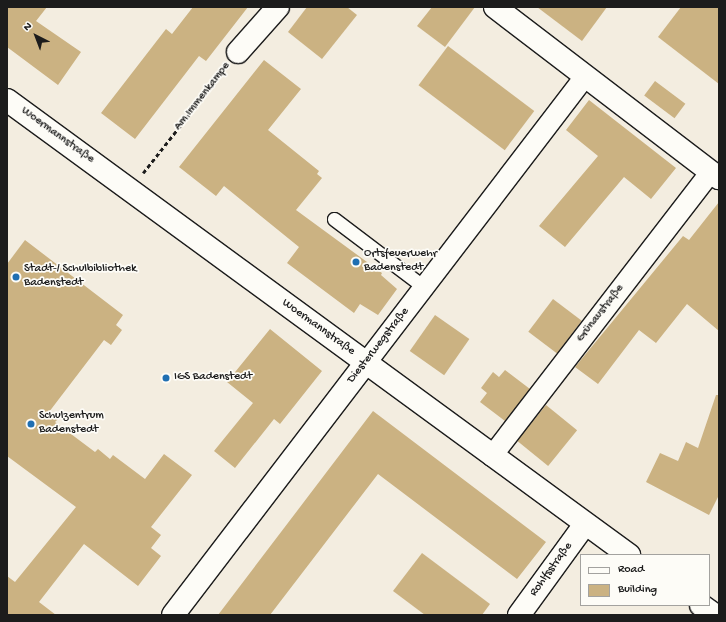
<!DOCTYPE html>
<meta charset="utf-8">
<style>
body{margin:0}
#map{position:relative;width:726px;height:622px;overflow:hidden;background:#f3ede0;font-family:"Gochi Hand",sans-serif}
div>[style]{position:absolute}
.building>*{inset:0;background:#cbb282;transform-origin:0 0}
.path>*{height:2.5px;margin-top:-1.25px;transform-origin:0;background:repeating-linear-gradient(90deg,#1c1c1c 0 4px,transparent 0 7px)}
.roads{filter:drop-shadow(1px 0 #1c1c1c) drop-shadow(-1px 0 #1c1c1c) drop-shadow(0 1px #1c1c1c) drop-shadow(0 -1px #1c1c1c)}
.service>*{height:13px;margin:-6.5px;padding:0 6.5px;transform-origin:6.5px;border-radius:6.5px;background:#fdfcf7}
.pedestrian>*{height:20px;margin:-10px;padding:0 10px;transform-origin:10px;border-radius:10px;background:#fdfcf7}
.minor>*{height:22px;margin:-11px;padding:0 11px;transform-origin:11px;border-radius:11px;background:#fdfcf7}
.dots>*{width:11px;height:11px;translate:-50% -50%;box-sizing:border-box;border:2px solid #fdfcf7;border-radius:50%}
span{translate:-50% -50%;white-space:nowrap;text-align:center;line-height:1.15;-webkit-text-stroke:3.5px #fdfcf7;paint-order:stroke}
.street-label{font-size:12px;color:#1c1c1c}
.poi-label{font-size:12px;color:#1c1c1c}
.left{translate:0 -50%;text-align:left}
.frame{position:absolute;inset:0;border:8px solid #1c1c1c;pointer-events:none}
.legend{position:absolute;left:580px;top:554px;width:130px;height:52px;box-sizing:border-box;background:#fdfcf7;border:1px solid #a3a29f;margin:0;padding:5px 7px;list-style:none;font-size:12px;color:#1c1c1c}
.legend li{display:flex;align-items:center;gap:8px;height:20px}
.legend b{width:20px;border:1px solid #a3a29f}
.north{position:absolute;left:16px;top:16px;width:40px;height:40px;-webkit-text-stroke:3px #fdfcf7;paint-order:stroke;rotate:318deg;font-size:11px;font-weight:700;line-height:16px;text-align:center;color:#1c1c1c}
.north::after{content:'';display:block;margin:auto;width:14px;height:18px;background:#1c1c1c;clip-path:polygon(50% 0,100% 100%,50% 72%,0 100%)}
</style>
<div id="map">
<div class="building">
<i style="clip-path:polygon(7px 7px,47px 7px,36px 21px,81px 52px,58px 85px,7px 47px)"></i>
<i style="clip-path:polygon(193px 7px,248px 7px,206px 61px,199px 56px,135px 139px,101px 113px,166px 29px,172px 34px)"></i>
<i style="clip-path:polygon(307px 7px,347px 7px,357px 15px,322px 59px,288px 32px)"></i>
<i style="clip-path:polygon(432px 7px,475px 7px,445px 47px,417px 26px)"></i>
<i style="clip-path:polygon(537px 7px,607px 7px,582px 41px)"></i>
<i style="clip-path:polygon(681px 7px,719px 7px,719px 84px,658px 37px)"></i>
<i style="left:448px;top:46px;width:108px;height:49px;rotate:37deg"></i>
<i style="clip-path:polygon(264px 60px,301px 89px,268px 130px,319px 171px,317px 174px,322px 178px,296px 210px,382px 273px,381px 275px,397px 289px,378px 315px,360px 304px,354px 313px,287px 263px,299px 247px,224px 186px,216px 196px,179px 167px)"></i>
<i style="left:655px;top:81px;width:38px;height:18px;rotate:37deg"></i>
<i style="clip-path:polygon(589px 100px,676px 168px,651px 199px,624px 177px,565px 247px,539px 226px,598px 156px,566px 130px)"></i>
<i style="clip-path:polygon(719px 202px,719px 331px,687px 304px,656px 343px,639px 330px,598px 384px,575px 367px,683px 236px,689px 240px)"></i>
<i style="clip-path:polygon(25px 240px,123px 315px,116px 325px,122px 330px,111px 345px,104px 340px,49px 412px,58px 419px,55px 422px,95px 452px,98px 449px,110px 459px,113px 455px,145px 479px,164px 454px,192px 475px,151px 527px,161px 535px,151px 548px,161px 556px,138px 586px,84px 544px,39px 602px,56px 615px,7px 615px,7px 576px,15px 582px,76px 507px,7px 456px,7px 264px)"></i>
<i style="left:553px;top:299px;width:36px;height:41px;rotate:37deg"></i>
<i style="left:435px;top:315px;width:42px;height:44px;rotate:35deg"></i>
<i style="clip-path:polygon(270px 329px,322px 371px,280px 424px,274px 419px,235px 468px,214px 451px,253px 403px,227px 382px)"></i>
<i style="clip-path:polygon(505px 370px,530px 389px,505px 421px,480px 402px,487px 393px,481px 388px,493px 372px,499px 377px)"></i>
<i style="clip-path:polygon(716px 395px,719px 395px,719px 495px,709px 515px,646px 482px,660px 453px,678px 461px,686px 442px,698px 448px)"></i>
<i style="left:546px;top:405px;width:40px;height:46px;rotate:39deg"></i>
<i style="clip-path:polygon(373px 411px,546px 542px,517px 579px,378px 474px,270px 615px,218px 615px)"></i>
<i style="clip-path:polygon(422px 553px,490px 604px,482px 615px,425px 615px,393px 591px)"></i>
</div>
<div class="path">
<i style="left:143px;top:173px;width:131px;rotate:-51.8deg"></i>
</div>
<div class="roads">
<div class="service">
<i style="left:334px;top:219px;width:113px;rotate:37.1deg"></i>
</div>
<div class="pedestrian">
<i style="left:366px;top:363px;width:360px;rotate:-52.6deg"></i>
<i style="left:492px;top:456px;width:359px;rotate:-52.4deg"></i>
</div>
<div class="minor">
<i style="left:495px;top:7px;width:282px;rotate:37.4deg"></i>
<i style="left:238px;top:52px;width:60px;rotate:-48.4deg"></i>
<i style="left:7px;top:100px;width:771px;rotate:36.19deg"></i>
<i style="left:701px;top:605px;width:17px;rotate:36deg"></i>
<i style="left:173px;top:615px;width:317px;rotate:-52.6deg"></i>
<i style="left:519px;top:615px;width:112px;rotate:-54deg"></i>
</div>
</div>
<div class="dots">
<i style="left:356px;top:262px;background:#1f6fb2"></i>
<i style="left:16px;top:277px;background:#1f6fb2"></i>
<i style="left:166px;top:378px;background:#1f6fb2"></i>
<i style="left:31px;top:424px;background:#1f6fb2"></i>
</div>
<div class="street-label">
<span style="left:203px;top:97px;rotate:-52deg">Am Immenkampe</span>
<span style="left:57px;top:136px;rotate:36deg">Woermannstraße</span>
<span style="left:601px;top:314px;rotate:-52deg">Grünaustraße</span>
<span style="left:318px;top:328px;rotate:36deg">Woermannstraße</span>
<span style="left:379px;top:346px;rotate:-52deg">Diesterwegstraße</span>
<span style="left:552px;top:570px;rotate:-54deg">Rohlfsstraße</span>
</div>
<div class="poi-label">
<span class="left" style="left:364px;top:262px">Ortsfeuerwehr<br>Badenstedt</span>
<span class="left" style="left:24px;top:277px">Stadt-/ Schulbibliothek<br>Badenstedt</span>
<span class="left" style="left:174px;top:378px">IGS Badenstedt</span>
<span class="left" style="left:39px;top:424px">Schulzentrum<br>Badenstedt</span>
</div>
<div class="frame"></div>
<ul class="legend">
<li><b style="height:5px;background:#fdfcf7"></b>Road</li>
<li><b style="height:11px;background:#cbb282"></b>Building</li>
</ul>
<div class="north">N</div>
</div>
